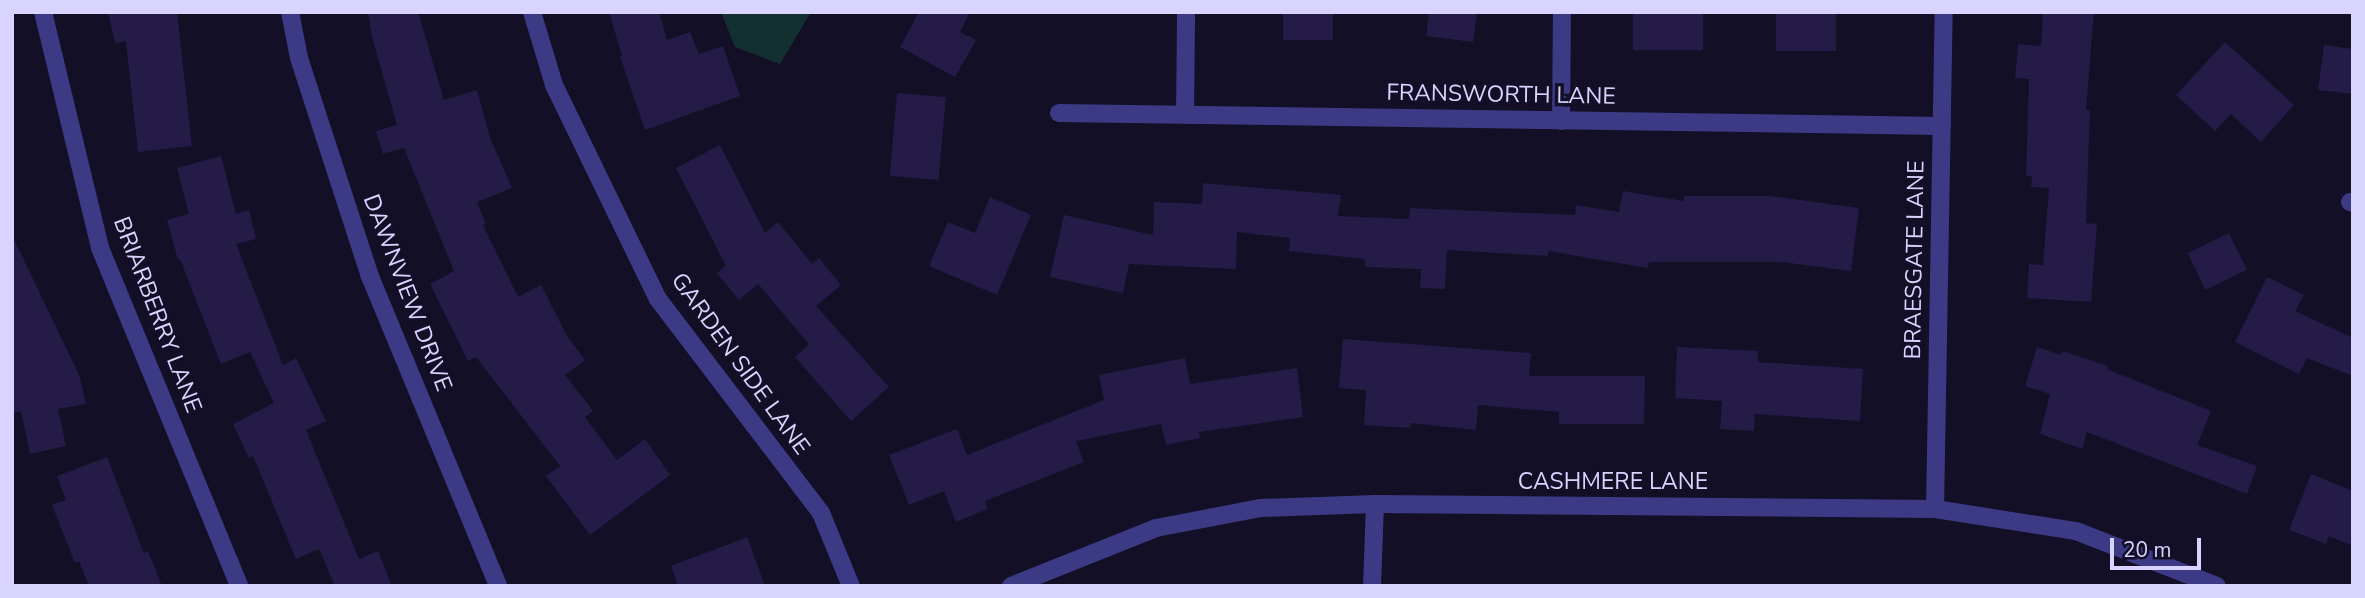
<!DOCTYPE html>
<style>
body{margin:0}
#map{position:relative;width:2365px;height:598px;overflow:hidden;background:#130f26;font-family:"Nunito Sans",sans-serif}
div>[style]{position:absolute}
.green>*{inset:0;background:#12302f}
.building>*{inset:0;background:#241b47;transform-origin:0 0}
.minor>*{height:18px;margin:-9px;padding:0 9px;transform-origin:9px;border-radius:9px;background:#3d3a85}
span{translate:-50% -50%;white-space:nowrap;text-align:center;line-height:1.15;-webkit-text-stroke:7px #130f26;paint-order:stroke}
.street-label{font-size:23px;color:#d9d4ff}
.frame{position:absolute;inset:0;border:14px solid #d9d4ff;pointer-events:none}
.scale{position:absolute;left:2110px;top:538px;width:91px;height:32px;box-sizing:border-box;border:4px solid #d9d4ff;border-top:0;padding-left:9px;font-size:21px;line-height:24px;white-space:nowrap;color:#d9d4ff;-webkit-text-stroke:5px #130f26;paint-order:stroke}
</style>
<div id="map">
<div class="green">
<i style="clip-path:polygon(721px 12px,811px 12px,780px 64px,735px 47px)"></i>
</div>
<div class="building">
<i style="clip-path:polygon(108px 12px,177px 12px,192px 146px,138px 152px,126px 41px,115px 43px)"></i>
<i style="clip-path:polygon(368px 12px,418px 12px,444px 100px,477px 90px,491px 140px,512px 188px,477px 202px,486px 224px,483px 225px,518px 297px,541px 285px,567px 336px,585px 360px,565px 375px,593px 411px,585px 417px,617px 460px,645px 439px,670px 475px,590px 535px,546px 476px,560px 466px,476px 357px,468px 361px,430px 284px,454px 271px,404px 148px,383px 154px,376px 131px,397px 125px,372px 37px)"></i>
<i style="clip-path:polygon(609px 12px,659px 12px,667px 40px,690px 32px,699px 54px,723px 46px,740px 96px,645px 130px,620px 57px,622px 56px)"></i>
<i style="clip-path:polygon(919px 12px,970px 12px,960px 32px,976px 40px,955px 77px,900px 47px)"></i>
<i style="left:1283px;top:12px;width:50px;height:28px"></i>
<i style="clip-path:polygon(1429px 12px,1477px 12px,1473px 42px,1426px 36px)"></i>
<i style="left:1633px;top:12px;width:70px;height:38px"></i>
<i style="left:1776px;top:12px;width:60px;height:39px"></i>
<i style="clip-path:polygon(2043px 12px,2094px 12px,2086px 110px,2090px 110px,2086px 223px,2097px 224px,2091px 302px,2027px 298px,2029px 264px,2043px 265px,2049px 188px,2031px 187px,2032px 176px,2026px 176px,2029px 79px,2015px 78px,2018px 44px,2041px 46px)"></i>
<i style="clip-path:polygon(2225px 42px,2294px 105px,2261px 142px,2231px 114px,2215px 131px,2176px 95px)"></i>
<i style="clip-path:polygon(2324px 45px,2353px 49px,2353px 94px,2318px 90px)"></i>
<i style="left:897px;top:93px;width:49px;height:83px;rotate:5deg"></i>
<i style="clip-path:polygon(720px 145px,765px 233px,778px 222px,812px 264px,819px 258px,841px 285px,816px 306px,889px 387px,851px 421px,795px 357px,809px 344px,758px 284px,739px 300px,717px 273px,726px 266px,676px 168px)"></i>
<i style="clip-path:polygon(221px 156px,236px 214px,249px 210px,256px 239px,236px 244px,283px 365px,296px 358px,326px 421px,306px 430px,359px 559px,378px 551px,392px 586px,335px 586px,319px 549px,296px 559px,253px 456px,249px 458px,233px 424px,274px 403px,250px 352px,221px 364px,180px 259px,178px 260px,167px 220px,189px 214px,177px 168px)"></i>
<i style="clip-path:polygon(1203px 183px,1341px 195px,1338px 216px,1409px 219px,1410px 208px,1575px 215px,1576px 205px,1619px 212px,1623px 191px,1684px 201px,1684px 196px,1770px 196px,1859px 208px,1851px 271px,1781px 262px,1649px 262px,1648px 268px,1548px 251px,1548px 256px,1447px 250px,1445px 289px,1420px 288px,1421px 269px,1365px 267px,1365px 259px,1289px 251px,1290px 238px,1237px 232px,1236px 269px,1129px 264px,1123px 293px,1050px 277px,1064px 215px,1153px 235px,1154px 202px,1202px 204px)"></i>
<i style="clip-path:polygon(990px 197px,1031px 215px,997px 295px,929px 266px,948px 222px,975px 233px)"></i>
<i style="left:2229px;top:233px;width:41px;height:46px;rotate:64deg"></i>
<i style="clip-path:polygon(12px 235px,80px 377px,86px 404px,58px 409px,66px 446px,30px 454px,21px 411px,12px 413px)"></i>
<i style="clip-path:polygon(2267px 277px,2304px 295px,2295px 311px,2353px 338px,2353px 376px,2307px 358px,2299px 374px,2235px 342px)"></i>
<i style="clip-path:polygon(1343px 339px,1531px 353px,1529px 376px,1645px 376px,1644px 424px,1559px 424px,1559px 412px,1478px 405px,1476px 430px,1411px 423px,1410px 428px,1364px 425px,1366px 390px,1339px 388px)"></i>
<i style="clip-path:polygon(1677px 347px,1758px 351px,1758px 362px,1863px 369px,1860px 421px,1755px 414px,1754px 431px,1720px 429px,1722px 401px,1675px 398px)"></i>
<i style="clip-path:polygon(2037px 347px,2061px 355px,2062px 351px,2108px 366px,2107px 369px,2211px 411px,2197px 445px,2257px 466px,2247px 494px,2087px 432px,2082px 449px,2040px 434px,2050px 394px,2025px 386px)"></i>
<i style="clip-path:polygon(1185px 358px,1190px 384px,1297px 368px,1303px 417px,1199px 432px,1200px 438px,1166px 445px,1161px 424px,1076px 441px,1084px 462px,985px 501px,988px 509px,956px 522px,944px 491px,909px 505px,889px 455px,957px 429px,967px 455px,1104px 400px,1099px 375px)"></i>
<i style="clip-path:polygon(107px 457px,144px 553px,148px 551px,162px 586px,89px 586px,79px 561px,75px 563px,52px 505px,66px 500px,57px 476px)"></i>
<i style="clip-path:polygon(2311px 474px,2353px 491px,2353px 546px,2329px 536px,2326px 544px,2289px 530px)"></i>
<i style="clip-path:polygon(747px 537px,765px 586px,678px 586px,671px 566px)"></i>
</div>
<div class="minor">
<i style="left:43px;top:12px;width:243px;rotate:76.4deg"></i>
<i style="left:100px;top:248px;width:365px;rotate:67.6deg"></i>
<i style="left:290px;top:12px;width:47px;rotate:78.9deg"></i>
<i style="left:299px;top:58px;width:227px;rotate:72deg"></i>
<i style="left:369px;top:274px;width:338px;rotate:67.5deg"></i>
<i style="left:532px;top:12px;width:76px;rotate:73.2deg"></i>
<i style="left:554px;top:85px;width:238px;rotate:64.1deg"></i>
<i style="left:658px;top:299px;width:269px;rotate:52.7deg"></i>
<i style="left:821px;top:513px;width:79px;rotate:67.7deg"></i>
<i style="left:1059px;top:113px;width:883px;rotate:0.84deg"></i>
<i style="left:1185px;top:115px;width:103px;rotate:-89.4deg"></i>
<i style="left:1561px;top:121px;width:109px;rotate:-89.5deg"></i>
<i style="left:2350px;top:202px;width:3px;rotate:18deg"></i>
<i style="left:1935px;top:509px;width:497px;rotate:-89deg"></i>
<i style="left:1011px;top:586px;width:156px;rotate:-21.8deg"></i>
<i style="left:1156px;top:528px;width:107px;rotate:-10.8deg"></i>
<i style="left:1261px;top:508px;width:114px;rotate:-2deg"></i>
<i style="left:1375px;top:504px;width:560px;rotate:0.51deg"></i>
<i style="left:1935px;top:509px;width:143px;rotate:8.9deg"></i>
<i style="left:2076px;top:531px;width:151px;rotate:21.3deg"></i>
<i style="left:1372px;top:586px;width:82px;rotate:-87.9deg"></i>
</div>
<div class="street-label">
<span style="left:1501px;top:95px;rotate:1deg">FRANSWORTH LANE</span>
<span style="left:1915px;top:260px;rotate:-89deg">BRAESGATE LANE</span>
<span style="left:407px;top:293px;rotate:69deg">DAWNVIEW DRIVE</span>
<span style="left:157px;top:315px;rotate:69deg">BRIARBERRY LANE</span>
<span style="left:740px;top:364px;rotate:54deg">GARDEN SIDE LANE</span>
<span style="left:1613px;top:482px">CASHMERE LANE</span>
</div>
<div class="frame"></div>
<div class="scale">20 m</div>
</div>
